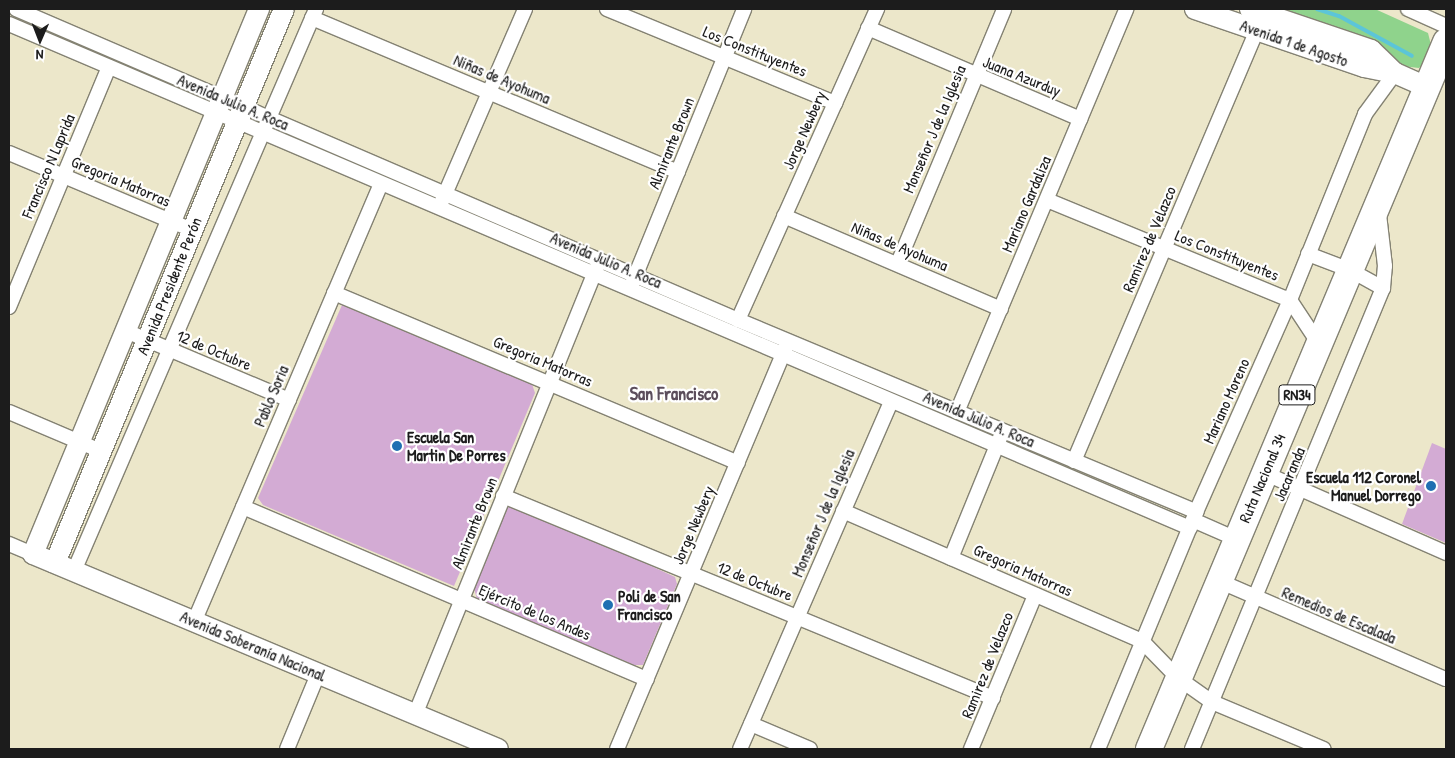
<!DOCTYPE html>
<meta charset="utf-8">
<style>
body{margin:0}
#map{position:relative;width:1455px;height:758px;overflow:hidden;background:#ece7ca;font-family:"Patrick Hand",sans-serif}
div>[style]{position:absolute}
.green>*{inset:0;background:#8fd38c}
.stream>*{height:4px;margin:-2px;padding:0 2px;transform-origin:2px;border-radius:2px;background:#5cc5d8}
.building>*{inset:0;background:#d3abd4}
.roads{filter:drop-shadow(1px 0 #848273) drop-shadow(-1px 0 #848273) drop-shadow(0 1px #848273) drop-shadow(0 -1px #848273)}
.street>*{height:14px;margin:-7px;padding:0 7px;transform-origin:7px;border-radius:7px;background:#fff}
.secondary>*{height:20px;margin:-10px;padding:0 10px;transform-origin:10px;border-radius:10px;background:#fff}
.highway>*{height:26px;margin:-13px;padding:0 13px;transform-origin:13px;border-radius:13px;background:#fff}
.dots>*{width:14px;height:14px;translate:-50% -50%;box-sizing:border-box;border:2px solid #fff;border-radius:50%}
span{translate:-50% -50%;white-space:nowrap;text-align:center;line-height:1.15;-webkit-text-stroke:4.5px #fff;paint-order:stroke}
.shield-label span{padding:1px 4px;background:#fff;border:1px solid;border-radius:4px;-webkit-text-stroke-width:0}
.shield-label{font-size:15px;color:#1c1c1c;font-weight:700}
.street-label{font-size:16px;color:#1c1c1c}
.poi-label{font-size:16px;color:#1c1c1c;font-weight:700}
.left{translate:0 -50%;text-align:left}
.right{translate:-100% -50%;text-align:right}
.neighbourhood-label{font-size:18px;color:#5c4e5c;font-weight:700}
.frame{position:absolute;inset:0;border:10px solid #1c1c1c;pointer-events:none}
.north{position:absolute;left:15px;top:15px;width:50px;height:50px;-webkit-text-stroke:4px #fff;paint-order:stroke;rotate:181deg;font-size:14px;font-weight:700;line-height:20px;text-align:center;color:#1c1c1c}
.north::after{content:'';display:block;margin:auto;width:18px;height:22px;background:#1c1c1c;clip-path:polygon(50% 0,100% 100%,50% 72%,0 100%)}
</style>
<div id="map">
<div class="green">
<i style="clip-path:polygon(1268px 9px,1375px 9px,1428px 33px,1431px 45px,1427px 60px,1419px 68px,1393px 65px)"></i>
</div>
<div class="stream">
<i style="left:1317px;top:9px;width:23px;rotate:18deg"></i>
<i style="left:1339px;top:16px;width:83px;rotate:28.7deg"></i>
</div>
<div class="building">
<i style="clip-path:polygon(342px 305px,532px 384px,535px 393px,454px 586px,263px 505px,258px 498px)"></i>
<i style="clip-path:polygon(1432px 443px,1446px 449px,1446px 543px,1402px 524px)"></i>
<i style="clip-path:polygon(510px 506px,573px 530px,675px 577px,677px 584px,643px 665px,634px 665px,477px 599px,473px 585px,504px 508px)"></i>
</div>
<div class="roads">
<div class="street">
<i style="left:16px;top:9px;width:786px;rotate:23.3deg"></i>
<i style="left:738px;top:320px;width:497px;rotate:22.7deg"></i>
<i style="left:607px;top:9px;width:247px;rotate:22.4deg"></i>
<i style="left:1408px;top:9px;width:42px;rotate:24.1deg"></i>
<i style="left:312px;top:18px;width:397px;rotate:22.8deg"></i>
<i style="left:9px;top:24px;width:1284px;rotate:23.11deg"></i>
<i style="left:868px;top:28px;width:231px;rotate:23.2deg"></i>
<i style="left:9px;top:153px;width:199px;rotate:22.8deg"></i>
<i style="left:1047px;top:200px;width:263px;rotate:22.4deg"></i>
<i style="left:1290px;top:300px;width:53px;rotate:56.6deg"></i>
<i style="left:442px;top:201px;width:209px;rotate:-66.6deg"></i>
<i style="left:784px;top:216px;width:236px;rotate:23.2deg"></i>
<i style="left:1308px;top:254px;width:45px;rotate:20.9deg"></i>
<i style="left:1350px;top:270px;width:38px;rotate:29deg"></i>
<i style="left:898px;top:263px;width:275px;rotate:-67.3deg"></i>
<i style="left:632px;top:284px;width:297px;rotate:-67.8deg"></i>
<i style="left:334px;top:293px;width:438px;rotate:22.8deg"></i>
<i style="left:9px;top:307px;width:260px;rotate:-67.4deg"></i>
<i style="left:738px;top:320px;width:341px;rotate:-65.9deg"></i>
<i style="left:126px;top:331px;width:177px;rotate:22.9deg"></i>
<i style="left:9px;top:412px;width:100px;rotate:23deg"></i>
<i style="left:957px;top:412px;width:437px;rotate:-67.2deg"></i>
<i style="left:1074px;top:461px;width:468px;rotate:-67deg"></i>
<i style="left:1264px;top:473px;width:199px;rotate:23.7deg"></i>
<i style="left:503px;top:496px;width:530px;rotate:22.4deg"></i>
<i style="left:243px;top:507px;width:439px;rotate:23.1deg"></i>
<i style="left:843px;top:511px;width:326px;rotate:23.5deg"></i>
<i style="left:1142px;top:641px;width:52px;rotate:45.8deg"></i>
<i style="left:1178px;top:678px;width:42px;rotate:35.2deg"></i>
<i style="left:1212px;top:702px;width:121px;rotate:22.8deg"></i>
<i style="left:1193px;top:520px;width:47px;rotate:23.8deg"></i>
<i style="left:9px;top:544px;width:26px;rotate:23deg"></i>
<i style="left:951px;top:558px;width:130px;rotate:-67.8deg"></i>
<i style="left:74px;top:571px;width:612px;rotate:-66.7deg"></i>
<i style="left:1219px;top:581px;width:247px;rotate:23.4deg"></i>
<i style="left:194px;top:622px;width:476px;rotate:-66.9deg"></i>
<i style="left:415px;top:715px;width:484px;rotate:-67.9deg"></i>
<i style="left:751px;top:724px;width:64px;rotate:23deg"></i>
<i style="left:287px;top:749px;width:81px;rotate:-67.5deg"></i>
<i style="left:617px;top:749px;width:436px;rotate:-67.2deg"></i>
<i style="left:740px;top:749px;width:379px;rotate:-66.5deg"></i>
<i style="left:971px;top:749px;width:167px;rotate:-67.4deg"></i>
<i style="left:1098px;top:749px;width:256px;rotate:-67.5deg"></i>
<i style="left:1196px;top:512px;width:232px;rotate:-66.1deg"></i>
<i style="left:1290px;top:300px;width:201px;rotate:-68deg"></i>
<i style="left:1365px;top:114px;width:51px;rotate:-53.8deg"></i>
<i style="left:1192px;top:749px;width:499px;rotate:-67.5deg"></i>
<i style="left:1383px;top:288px;width:22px;rotate:-85deg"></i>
<i style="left:1385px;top:266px;width:52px;rotate:-96.6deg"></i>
</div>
<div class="secondary">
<i style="left:259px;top:9px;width:590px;rotate:112.52deg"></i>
<i style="left:33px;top:554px;width:504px;rotate:22.75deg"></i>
<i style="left:1195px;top:9px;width:179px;rotate:18.9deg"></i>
<i style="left:1364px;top:67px;width:32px;rotate:11deg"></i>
<i style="left:1395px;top:73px;width:35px;rotate:24deg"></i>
<i style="left:1250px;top:9px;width:128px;rotate:18.7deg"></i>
<i style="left:1371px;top:50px;width:33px;rotate:44deg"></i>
<i style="left:55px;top:563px;width:599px;rotate:-67.54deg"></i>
</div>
<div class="highway">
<i style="left:1149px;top:749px;width:767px;rotate:-67.21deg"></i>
</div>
</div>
<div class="dots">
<i style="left:397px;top:446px;background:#1f6fb2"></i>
<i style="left:1431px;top:486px;background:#1f6fb2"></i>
<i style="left:608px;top:605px;background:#1f6fb2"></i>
</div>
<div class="shield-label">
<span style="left:1297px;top:395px">RN34</span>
</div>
<div class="street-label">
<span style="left:1294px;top:43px;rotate:19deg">Avenida 1 de Agosto</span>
<span style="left:755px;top:51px;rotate:22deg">Los Constituyentes</span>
<span style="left:1022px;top:76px;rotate:22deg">Juana Azurduy</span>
<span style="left:502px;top:79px;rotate:23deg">Niñas de Ayohuma</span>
<span style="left:233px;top:102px;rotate:23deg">Avenida Julio A. Roca</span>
<span style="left:934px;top:129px;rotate:-67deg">Monseñor J de la Iglesia</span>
<span style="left:804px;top:130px;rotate:-66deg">Jorge Newbery</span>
<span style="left:671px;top:143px;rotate:-68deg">Almirante Brown</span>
<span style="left:48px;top:166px;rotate:-67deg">Francisco N Laprida</span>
<span style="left:121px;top:181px;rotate:23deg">Gregoria Matorras</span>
<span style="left:1026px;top:204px;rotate:-67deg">Mariano Gardaliza</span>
<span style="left:1149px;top:239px;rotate:-67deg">Ramirez de Velazco</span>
<span style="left:900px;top:246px;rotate:23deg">Niñas de Ayohuma</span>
<span style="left:1227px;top:255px;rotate:22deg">Los Constituyentes</span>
<span style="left:606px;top:260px;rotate:23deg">Avenida Julio A. Roca</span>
<span style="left:169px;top:286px;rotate:-68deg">Avenida Presidente Perón</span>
<span style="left:214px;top:350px;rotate:23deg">12 de Octubre</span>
<span style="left:543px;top:361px;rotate:23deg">Gregoria Matorras</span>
<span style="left:271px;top:396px;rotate:-67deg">Pablo Soria</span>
<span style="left:1226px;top:401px;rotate:-66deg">Mariano Moreno</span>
<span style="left:979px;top:419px;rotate:23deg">Avenida Julio A. Roca</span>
<span style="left:1289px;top:474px;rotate:-67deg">Jacaranda</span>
<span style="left:1262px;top:478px;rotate:-67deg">Ruta Nacional 34</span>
<span style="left:823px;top:513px;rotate:-67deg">Monseñor J de la Iglesia</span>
<span style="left:474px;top:523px;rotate:-68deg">Almirante Brown</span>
<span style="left:693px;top:525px;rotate:-67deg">Jorge Newbery</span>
<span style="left:1023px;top:570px;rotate:24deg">Gregoria Matorras</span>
<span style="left:755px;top:581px;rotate:22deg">12 de Octubre</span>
<span style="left:535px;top:612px;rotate:23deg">Ejército de los Andes</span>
<span style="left:1339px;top:615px;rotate:23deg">Remedios de Escalada</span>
<span style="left:253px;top:646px;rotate:23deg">Avenida Soberanía Nacional</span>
<span style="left:987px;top:665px;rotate:-68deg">Ramirez de Velazco</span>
</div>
<div class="poi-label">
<span class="left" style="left:407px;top:446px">Escuela San<br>Martin De Porres</span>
<span class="right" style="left:1421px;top:486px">Escuela 112 Coronel<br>Manuel Dorrego</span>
<span class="left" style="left:618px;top:605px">Poli de San<br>Francisco</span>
</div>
<div class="neighbourhood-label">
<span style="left:674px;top:394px">San Francisco</span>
</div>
<div class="frame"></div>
<div class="north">N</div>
</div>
